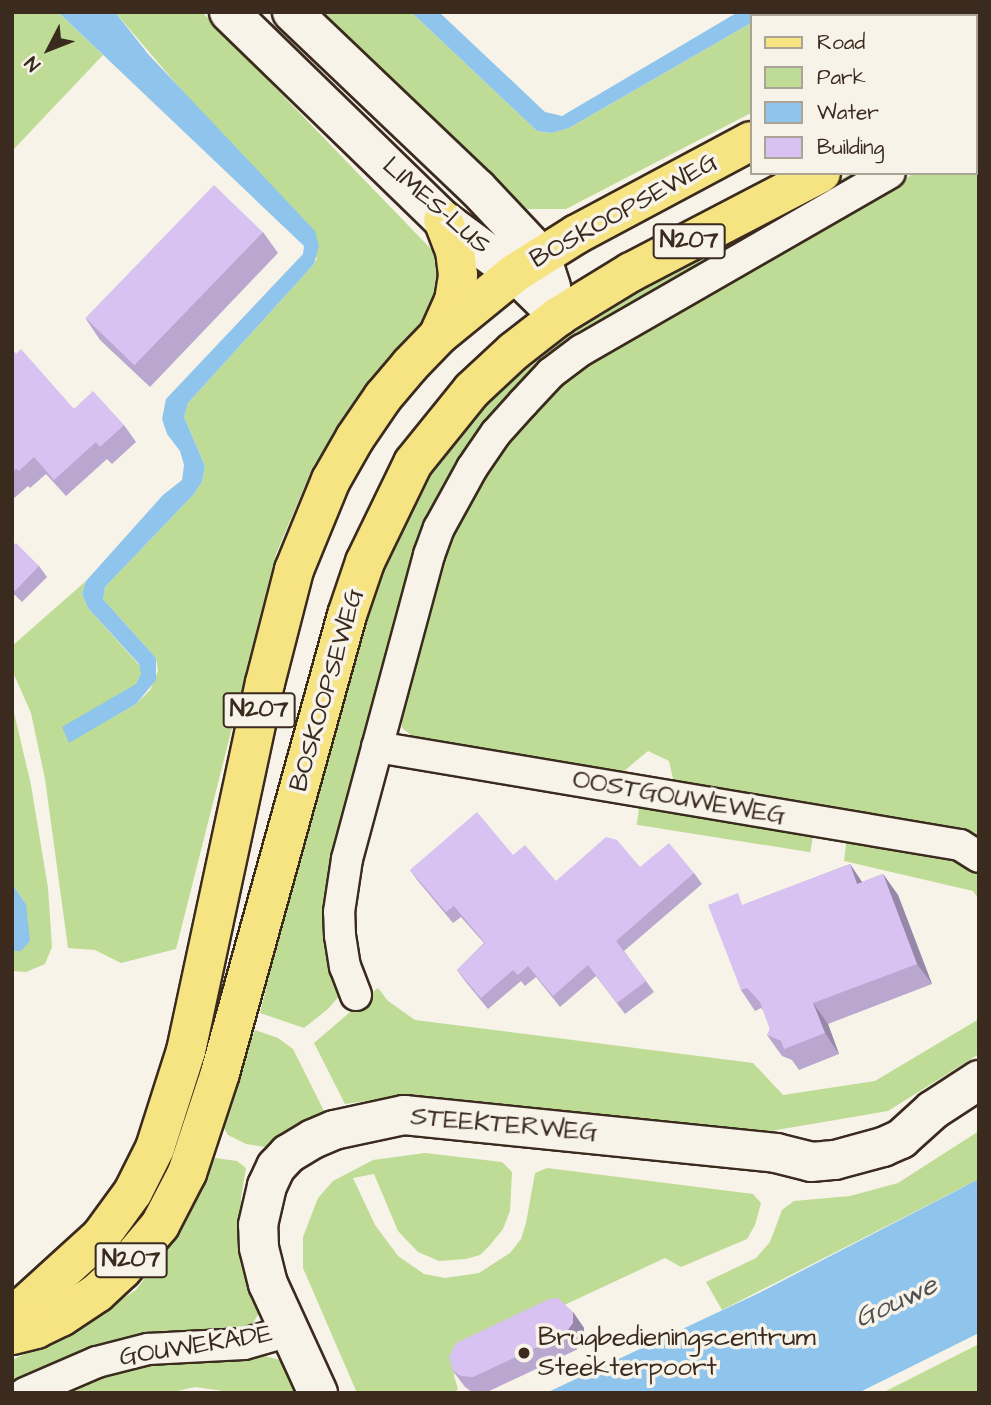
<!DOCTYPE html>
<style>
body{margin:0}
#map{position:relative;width:991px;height:1405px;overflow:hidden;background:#f7f3e8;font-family:"Architects Daughter",sans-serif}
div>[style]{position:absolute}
.green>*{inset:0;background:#bedc95;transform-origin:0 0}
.water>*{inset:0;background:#8fc5ed}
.roads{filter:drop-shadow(2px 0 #3b2a1e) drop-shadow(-2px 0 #3b2a1e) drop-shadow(0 2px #3b2a1e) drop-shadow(0 -2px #3b2a1e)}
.minor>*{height:30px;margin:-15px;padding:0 15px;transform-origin:15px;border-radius:15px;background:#f7f3e8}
.secondary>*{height:38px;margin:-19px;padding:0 19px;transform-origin:19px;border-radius:19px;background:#f7f3e8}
.primary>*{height:38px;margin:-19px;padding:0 19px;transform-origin:19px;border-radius:19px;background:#f6e381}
.wall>*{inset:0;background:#baa7cf}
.shaded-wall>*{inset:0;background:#9788a9}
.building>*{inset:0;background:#d8c2f1;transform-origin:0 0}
.dots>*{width:19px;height:19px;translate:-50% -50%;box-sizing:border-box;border:4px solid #f7f3e8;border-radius:50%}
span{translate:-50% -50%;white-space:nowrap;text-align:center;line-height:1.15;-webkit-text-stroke:7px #f7f3e8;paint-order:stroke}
.shield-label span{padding:2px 5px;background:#f7f3e8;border:2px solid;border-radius:5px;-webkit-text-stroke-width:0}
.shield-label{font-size:24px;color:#3b2a1e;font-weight:700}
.street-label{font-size:26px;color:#3b2a1e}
.poi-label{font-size:26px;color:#3b2a1e}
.left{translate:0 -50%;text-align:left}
.water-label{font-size:28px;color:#505152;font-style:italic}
.frame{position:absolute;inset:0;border:14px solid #3b2a1e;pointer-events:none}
.legend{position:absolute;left:750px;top:14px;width:228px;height:161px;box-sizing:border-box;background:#f7f3e8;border:2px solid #aca397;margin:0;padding:9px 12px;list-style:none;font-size:21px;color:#3b2a1e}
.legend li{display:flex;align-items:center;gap:14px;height:35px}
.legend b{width:35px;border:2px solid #aca397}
.north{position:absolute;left:14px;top:14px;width:70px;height:70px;-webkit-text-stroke:5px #f7f3e8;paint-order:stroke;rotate:228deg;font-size:19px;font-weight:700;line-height:28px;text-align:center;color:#3b2a1e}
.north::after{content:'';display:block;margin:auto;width:24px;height:32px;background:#3b2a1e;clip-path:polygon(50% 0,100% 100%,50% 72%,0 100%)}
</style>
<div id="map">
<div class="green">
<i style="clip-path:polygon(12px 12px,58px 12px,103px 55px,12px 151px)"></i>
<i style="clip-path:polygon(115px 12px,202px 12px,433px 251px,439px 290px,419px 329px,366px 387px,312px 469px,276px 554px,176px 949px,121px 963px,95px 950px,68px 948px,45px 779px,31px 713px,12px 670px,12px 646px,86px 581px,82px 594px,88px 608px,139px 665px,142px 674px,137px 684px,123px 692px,69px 742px,136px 704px,150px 690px,158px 671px,156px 658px,103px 599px,105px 587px,194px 494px,202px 482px,205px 466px,184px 417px,188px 403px,314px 264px,317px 258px,190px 100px)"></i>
<i style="clip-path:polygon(319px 12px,411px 12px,537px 131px,550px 133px,569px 128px,751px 23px,751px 113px,566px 209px,527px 209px,505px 196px)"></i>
<i style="left:769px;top:12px;width:157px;height:7px"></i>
<i style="clip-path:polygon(979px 138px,979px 840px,675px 788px,669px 761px,648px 751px,624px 771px,419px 741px,402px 728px,401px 709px,448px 537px,488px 470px,532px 414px,574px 371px,915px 173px,975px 173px,975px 140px)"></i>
<i style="clip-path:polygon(852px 173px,862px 173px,601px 321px,563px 349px,462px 453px,423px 529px,398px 605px,338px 856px,324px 939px,341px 994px,328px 1009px,304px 1028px,260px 1013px,295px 867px,376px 575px,440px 457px,479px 409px,569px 334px,690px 262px)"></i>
<i style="clip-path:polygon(12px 704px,31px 785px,48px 888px,52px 947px,45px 964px,26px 972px,12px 971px,12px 951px,21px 951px,26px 904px,12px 884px)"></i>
<i style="left:640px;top:803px;width:176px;height:22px;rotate:9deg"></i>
<i style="clip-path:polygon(847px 835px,950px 857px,979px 871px,979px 899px,973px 891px,844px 861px)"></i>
<i style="clip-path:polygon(378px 988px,388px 1001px,415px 1020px,753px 1063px,783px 1095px,875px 1081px,979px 1019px,979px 1054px,888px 1111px,765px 1132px,704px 1132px,406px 1095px,345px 1104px,314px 1043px)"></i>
<i style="clip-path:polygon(255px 1030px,278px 1038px,293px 1049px,325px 1113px,265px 1147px,246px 1144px,228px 1135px,219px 1120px)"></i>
<i style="clip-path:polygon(979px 1131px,979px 1179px,722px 1310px,706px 1282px,756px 1258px,770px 1242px,782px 1210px,794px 1201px,850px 1196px,898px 1183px)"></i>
<i style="clip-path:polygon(425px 1153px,502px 1162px,512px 1172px,510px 1211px,503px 1229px,490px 1245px,480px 1255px,466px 1259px,439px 1261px,418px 1252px,398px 1231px,374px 1174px,353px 1178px,375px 1225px,398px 1256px,424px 1274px,445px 1278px,479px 1273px,510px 1253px,521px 1239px,526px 1223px,535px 1173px,547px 1168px,753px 1194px,761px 1203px,755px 1225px,747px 1239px,681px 1267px,665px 1258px,560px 1307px,456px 1363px,454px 1376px,458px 1389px,454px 1393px,357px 1393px,303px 1268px,303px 1237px,318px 1198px,333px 1181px,373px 1160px)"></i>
<i style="clip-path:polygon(215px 1158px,237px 1161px,246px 1168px,241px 1198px,241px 1264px,262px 1308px,250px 1328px,12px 1392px,12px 1360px,66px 1335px,136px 1290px,161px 1256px)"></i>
<i style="clip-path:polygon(979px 1344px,979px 1393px,882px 1393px)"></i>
<i style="clip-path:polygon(253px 1353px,288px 1362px,303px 1393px,238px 1393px,195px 1387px,169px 1393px,48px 1393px,136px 1360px)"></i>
</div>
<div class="water">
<i style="clip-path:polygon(58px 12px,115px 12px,148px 54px,315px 231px,319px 246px,314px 264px,188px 403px,184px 417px,205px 466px,202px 482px,194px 494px,105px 587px,103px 599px,156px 658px,156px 680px,136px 704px,69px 743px,62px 727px,136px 684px,141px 674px,139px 664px,88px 608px,82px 594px,86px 581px,163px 495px,182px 480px,184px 465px,180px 451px,167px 434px,162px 419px,166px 399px,303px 254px,304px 246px)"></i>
<i style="clip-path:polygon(411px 12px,439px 12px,545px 112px,562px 116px,738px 12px,769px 12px,751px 16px,751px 23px,569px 128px,551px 133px,537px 131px)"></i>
<i style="clip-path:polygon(12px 884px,26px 904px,30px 941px,21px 951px,12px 951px)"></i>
<i style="clip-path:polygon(979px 1179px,979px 1333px,858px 1393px,546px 1393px,759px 1293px)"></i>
</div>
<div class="roads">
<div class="minor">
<i style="left:975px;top:125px;width:4px;rotate:-27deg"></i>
<i style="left:377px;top:747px;width:591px;rotate:9.54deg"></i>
<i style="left:960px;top:845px;width:22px;rotate:32deg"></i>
<i style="left:356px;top:995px;width:30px;rotate:-111deg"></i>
<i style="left:345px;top:967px;width:31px;rotate:-99deg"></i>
<i style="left:340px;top:936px;width:24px;rotate:-92deg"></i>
<i style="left:339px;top:912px;width:54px;rotate:-81.4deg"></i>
<i style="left:347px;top:859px;width:315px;rotate:-74.9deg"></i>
<i style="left:429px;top:555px;width:29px;rotate:-70deg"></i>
<i style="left:439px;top:528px;width:68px;rotate:-61.2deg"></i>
<i style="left:472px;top:468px;width:42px;rotate:-55.6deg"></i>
<i style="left:496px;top:433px;width:40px;rotate:-48deg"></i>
<i style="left:523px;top:403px;width:41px;rotate:-47deg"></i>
<i style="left:551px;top:373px;width:39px;rotate:-37deg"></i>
<i style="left:582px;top:350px;width:355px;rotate:-29.9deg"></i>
<i style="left:25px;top:1393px;width:78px;rotate:-23.3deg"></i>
<i style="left:97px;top:1362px;width:53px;rotate:-14.3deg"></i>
<i style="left:148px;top:1349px;width:96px;rotate:-3deg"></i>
<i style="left:244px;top:1344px;width:47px;rotate:-16.1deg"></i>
</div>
<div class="secondary">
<i style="left:229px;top:12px;width:298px;rotate:44.2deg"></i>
<i style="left:443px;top:220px;width:89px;rotate:36.4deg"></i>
<i style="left:515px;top:273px;width:62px;rotate:44.3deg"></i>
<i style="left:292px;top:12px;width:255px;rotate:43.6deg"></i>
<i style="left:477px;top:188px;width:93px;rotate:46.7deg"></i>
<i style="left:541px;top:256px;width:33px;rotate:72deg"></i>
<i style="left:318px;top:1393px;width:120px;rotate:-114.6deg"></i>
<i style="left:268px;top:1284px;width:37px;rotate:-104deg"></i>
<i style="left:259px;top:1248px;width:23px;rotate:-92deg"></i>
<i style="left:258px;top:1225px;width:40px;rotate:-77deg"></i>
<i style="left:267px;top:1186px;width:21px;rotate:-65deg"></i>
<i style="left:276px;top:1167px;width:18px;rotate:-47deg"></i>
<i style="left:288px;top:1154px;width:29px;rotate:-31deg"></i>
<i style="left:313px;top:1139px;width:23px;rotate:-23deg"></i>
<i style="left:334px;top:1130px;width:72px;rotate:-12.1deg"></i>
<i style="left:404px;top:1115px;width:374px;rotate:5.8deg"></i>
<i style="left:776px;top:1153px;width:36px;rotate:14deg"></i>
<i style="left:811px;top:1162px;width:24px;rotate:-5deg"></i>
<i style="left:835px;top:1160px;width:50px;rotate:-15.2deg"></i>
<i style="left:883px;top:1147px;width:20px;rotate:-24deg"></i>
<i style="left:901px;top:1139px;width:43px;rotate:-42.2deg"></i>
<i style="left:933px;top:1110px;width:55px;rotate:-33.1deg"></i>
</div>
<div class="primary">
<i style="left:975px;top:17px;width:4px;rotate:-27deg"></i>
<i style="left:975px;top:86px;width:5px;rotate:-37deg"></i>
<i style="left:439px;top:334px;width:36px;rotate:-66deg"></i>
<i style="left:454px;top:301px;width:26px;rotate:-81deg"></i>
<i style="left:458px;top:275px;width:24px;rotate:-97deg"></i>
<i style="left:455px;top:251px;width:33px;rotate:-111deg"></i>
<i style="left:12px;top:1317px;width:120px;rotate:-42.3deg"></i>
<i style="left:101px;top:1236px;width:54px;rotate:-54deg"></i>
<i style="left:133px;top:1192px;width:49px;rotate:-63.4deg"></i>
<i style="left:155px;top:1148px;width:102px;rotate:-72.3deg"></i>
<i style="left:186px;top:1051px;width:376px;rotate:-77.9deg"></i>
<i style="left:265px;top:683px;width:117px;rotate:-75.6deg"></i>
<i style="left:294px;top:570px;width:97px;rotate:-67.7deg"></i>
<i style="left:331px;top:480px;width:48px;rotate:-60.3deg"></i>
<i style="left:355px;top:438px;width:50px;rotate:-55.7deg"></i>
<i style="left:383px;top:397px;width:42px;rotate:-49.8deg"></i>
<i style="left:410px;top:365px;width:42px;rotate:-46deg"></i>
<i style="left:439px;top:335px;width:98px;rotate:-39.2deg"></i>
<i style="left:515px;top:273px;width:73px;rotate:-32.2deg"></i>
<i style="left:577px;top:234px;width:197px;rotate:-28.1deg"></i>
<i style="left:12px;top:1335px;width:25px;rotate:-14deg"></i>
<i style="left:36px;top:1329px;width:28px;rotate:-26deg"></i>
<i style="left:61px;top:1317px;width:43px;rotate:-33.7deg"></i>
<i style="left:97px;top:1293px;width:34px;rotate:-43deg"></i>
<i style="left:122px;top:1270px;width:59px;rotate:-49.8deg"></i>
<i style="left:160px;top:1225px;width:59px;rotate:-62.6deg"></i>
<i style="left:187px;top:1173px;width:105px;rotate:-71.7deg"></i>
<i style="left:220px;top:1073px;width:475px;rotate:-74.5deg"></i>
<i style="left:347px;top:615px;width:56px;rotate:-71.2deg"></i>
<i style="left:365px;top:562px;width:110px;rotate:-64.1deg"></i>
<i style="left:413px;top:463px;width:94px;rotate:-51.1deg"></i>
<i style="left:472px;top:390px;width:57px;rotate:-42.9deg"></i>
<i style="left:514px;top:351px;width:57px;rotate:-37.9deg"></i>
<i style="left:559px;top:316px;width:84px;rotate:-31.4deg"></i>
<i style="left:631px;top:272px;width:214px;rotate:-27.5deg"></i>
</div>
</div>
<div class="wall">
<i style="clip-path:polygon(263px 232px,278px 253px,150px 387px,100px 340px,86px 319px)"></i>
<i style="clip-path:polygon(12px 350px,74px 409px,124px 425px,136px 442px,112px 464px,107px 459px,66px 496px,46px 474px,30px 488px,28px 486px,12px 500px)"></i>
<i style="clip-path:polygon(12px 546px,39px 566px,47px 577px,22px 602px,15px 595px,12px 597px)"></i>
<i style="clip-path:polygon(513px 855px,556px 881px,640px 867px,694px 873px,702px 884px,624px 951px,654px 992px,625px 1014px,596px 976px,560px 1007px,536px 977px,525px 986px,521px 981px,488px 1009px,465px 981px,457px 970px,484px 943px,461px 917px,453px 923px,418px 881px,410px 870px)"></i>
<i style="clip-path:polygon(850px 864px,862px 882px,883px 874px,898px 895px,932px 984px,828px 1024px,839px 1054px,799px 1070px,792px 1060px,782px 1056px,767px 1035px,770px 1029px,763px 1010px,761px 1008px,755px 1011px,741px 990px,745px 904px)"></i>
<i style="clip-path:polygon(573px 1312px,584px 1328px,584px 1339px,576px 1350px,485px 1393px,472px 1392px,465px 1387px,453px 1371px)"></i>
</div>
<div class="shaded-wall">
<i style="clip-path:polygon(850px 864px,864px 885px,857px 884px)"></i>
<i style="clip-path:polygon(883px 874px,898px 895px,932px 984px,917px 964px)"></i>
<i style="clip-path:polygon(813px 1003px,828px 1024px,839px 1054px,825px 1033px)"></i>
<i style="clip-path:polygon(573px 1312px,584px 1328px,584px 1339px,576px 1350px,565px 1334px)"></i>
</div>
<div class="building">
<i style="left:214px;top:185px;width:68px;height:185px;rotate:44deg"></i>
<i style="clip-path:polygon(21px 349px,74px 409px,93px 391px,124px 425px,100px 447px,96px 442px,54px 480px,34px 457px,19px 471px,16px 469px,12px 473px,12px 350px,16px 354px)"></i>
<i style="clip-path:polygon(16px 543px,39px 566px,15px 591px,12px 589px,12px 546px)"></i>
<i style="clip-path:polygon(477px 812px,513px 855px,525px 845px,556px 881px,606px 837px,617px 840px,640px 867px,669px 843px,694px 873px,616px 941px,646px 981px,617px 1003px,588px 965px,553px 996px,528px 966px,518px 975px,513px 970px,481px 998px,457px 970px,485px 943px,454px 906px,446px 912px,410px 870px)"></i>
<i style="clip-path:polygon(850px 864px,857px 884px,883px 874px,917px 964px,813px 1003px,825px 1033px,784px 1049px,781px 1041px,767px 1035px,770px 1029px,760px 1002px,747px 988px,741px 990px,708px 905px,738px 893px,742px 905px)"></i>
<i style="clip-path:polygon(558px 1298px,573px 1312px,573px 1323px,565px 1334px,473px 1377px,461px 1376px,453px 1371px,449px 1357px,456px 1343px,549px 1299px)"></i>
</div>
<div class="dots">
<i style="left:524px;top:1353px;background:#3b2a1e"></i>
</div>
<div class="shield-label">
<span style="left:689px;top:241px">N207</span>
<span style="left:259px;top:710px">N207</span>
<span style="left:131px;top:1260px">N207</span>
</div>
<div class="street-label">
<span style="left:436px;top:206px;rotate:41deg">LIMES-LUS</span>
<span style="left:624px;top:211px;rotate:-29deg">BOSKOOPSEWEG</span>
<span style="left:327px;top:690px;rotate:-74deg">BOSKOOPSEWEG</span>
<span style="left:679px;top:798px;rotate:10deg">OOSTGOUWEWEG</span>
<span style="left:504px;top:1125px;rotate:5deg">STEEKTERWEG</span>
<span style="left:196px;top:1346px;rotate:-9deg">GOUWEKADE</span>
</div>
<div class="poi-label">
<span class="left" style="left:538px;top:1353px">Brugbedieningscentrum<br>Steekterpoort</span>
</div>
<div class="water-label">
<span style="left:896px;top:1302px;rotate:-25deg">Gouwe</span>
</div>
<div class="frame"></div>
<ul class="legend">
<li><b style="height:9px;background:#f6e381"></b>Road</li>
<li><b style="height:19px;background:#bedc95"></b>Park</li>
<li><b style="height:19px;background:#8fc5ed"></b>Water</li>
<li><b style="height:19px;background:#d8c2f1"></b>Building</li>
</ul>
<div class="north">N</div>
</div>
